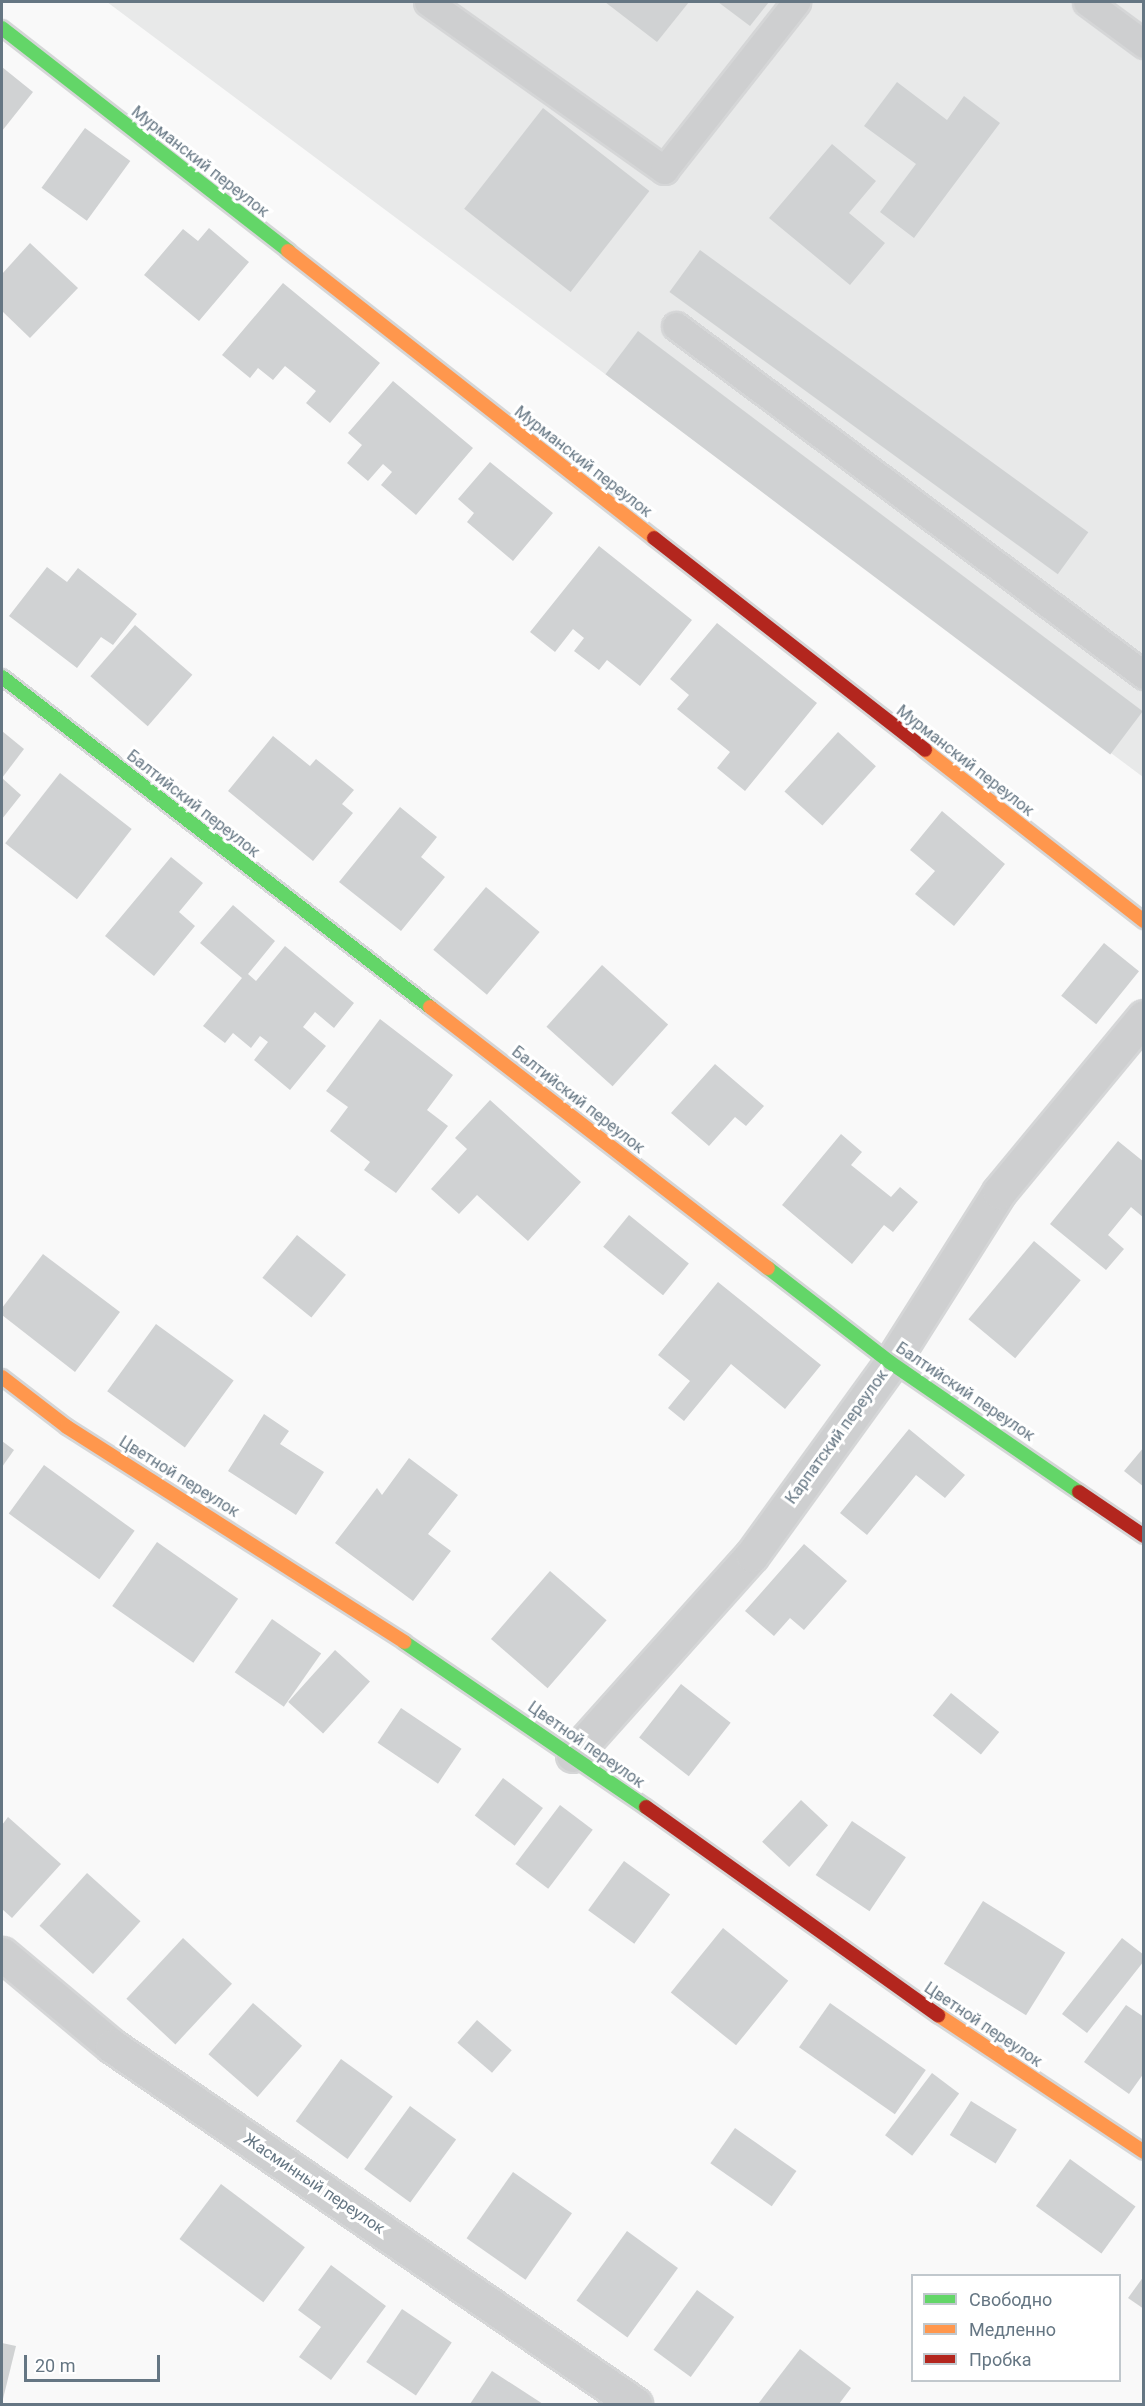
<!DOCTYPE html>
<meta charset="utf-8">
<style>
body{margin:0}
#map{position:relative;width:1145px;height:2406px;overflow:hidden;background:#f9f9f9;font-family:Roboto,sans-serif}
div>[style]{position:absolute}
.built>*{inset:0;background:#e8e9e9}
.building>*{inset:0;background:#d0d2d3;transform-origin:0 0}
.roads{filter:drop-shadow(2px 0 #d5d6d7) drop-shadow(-2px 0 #d5d6d7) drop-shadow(0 2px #d5d6d7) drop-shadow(0 -2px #d5d6d7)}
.lane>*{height:27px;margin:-13.5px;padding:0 13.5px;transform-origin:13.5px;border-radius:13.5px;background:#cecfd0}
.street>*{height:33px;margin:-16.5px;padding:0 16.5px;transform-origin:16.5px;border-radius:16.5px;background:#cecfd0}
.fast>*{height:14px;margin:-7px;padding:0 7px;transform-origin:7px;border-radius:7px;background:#63d668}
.slow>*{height:14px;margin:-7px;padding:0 7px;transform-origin:7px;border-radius:7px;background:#ff974d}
.jam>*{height:14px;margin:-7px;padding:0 7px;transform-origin:7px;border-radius:7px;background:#b3261e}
span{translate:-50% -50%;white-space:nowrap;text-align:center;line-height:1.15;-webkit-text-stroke:6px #fff;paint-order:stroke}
.street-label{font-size:16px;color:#657683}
.frame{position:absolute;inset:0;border:3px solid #657683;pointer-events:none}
.legend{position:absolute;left:911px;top:2274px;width:210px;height:108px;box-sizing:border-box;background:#fff;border:2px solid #c1c8cd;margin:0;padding:8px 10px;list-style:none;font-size:18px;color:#657683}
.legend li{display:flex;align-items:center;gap:12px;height:30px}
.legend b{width:30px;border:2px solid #c1c8cd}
.scale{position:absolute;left:24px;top:2355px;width:136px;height:27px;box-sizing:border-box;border:3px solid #657683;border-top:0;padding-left:8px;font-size:18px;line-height:21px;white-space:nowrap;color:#657683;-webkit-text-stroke:4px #fff;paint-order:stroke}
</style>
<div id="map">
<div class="built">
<i style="clip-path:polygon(107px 2px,1143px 2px,1143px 777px,605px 374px)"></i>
</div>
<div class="building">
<i style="clip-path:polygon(605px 2px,689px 2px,657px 42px)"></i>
<i style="clip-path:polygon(718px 2px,769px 2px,750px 26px)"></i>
<i style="clip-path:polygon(2px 67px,33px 92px,2px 131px)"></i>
<i style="clip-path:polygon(897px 82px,947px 120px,964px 96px,1000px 123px,914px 238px,880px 212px,916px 164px,864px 126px)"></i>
<i style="left:543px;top:108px;width:135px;height:128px;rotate:38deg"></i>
<i style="left:85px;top:128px;width:56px;height:74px;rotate:36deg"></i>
<i style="clip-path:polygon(832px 144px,876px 181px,849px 213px,885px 243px,850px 285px,769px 218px)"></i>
<i style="clip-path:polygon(209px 228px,249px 262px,199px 321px,144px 275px,183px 229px,198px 241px)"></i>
<i style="clip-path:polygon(30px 243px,78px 288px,30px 338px,2px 311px,2px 274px)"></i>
<i style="left:700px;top:250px;width:480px;height:52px;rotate:36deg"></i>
<i style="clip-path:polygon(283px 283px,380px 363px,330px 423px,306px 403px,316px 391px,285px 366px,273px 380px,258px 368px,250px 378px,222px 355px)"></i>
<i style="left:638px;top:331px;width:632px;height:54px;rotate:37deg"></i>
<i style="clip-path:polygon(393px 381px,473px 448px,416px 515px,381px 485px,392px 472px,383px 464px,368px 481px,347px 463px,362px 445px,348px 433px)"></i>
<i style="clip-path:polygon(490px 462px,553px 513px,513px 561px,467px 522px,474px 513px,458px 499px)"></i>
<i style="clip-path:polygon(599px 546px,692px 620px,640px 686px,607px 660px,599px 670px,574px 651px,584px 638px,573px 629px,555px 652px,530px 632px)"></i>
<i style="clip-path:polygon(47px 567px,67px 582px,78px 568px,137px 614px,113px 645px,101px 637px,77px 668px,9px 616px)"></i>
<i style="clip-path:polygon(717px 623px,817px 703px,745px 791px,717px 768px,730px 752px,677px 709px,689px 695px,670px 679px)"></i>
<i style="left:135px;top:625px;width:76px;height:68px;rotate:41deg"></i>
<i style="clip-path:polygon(2px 731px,24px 749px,2px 778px)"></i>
<i style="left:838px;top:732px;width:51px;height:80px;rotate:42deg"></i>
<i style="clip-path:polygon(273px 736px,310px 766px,316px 759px,354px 790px,342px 804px,353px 813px,313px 861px,228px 791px)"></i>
<i style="left:60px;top:773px;width:91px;height:89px;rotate:38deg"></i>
<i style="clip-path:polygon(2px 778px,21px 795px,2px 819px)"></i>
<i style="clip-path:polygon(400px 807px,437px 837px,421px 857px,445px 877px,401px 931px,339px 882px)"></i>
<i style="clip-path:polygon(942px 811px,1005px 864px,954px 926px,915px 894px,935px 871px,910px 850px)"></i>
<i style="clip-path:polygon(171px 857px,203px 883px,179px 912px,195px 926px,154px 976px,105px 936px)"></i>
<i style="left:486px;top:887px;width:70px;height:82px;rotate:40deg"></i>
<i style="clip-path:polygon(233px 905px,275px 941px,248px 974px,256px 981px,285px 946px,354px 1003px,334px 1028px,315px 1012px,303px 1027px,326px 1046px,290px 1090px,254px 1060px,268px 1042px,260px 1036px,251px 1048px,233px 1033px,225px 1043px,203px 1026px,242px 978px,200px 943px)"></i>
<i style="left:1104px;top:943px;width:45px;height:68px;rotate:39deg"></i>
<i style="left:602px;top:965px;width:89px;height:83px;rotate:42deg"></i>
<i style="clip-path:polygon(380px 1019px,453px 1075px,427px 1110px,448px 1126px,396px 1193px,364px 1170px,370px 1162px,330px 1131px,348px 1107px,326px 1091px)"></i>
<i style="clip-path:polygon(715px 1064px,764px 1106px,746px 1126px,735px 1117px,709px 1146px,671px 1113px)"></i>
<i style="clip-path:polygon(490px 1100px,581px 1182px,528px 1241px,477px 1195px,459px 1214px,431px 1189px,467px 1149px,455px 1138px)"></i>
<i style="clip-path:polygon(841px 1134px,862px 1152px,851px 1165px,891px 1197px,900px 1187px,918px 1202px,893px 1232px,884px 1225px,852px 1264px,782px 1205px)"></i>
<i style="clip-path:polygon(1118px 1141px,1144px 1162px,1144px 1218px,1131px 1207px,1108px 1235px,1124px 1249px,1106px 1270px,1050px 1224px)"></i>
<i style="left:629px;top:1215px;width:77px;height:41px;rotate:39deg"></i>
<i style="left:297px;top:1235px;width:63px;height:55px;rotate:39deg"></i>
<i style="left:1034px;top:1241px;width:61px;height:102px;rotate:40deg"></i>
<i style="clip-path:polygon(43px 1254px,120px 1312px,75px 1372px,2px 1315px,2px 1308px)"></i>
<i style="clip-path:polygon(718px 1282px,821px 1365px,785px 1409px,731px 1364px,684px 1421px,668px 1408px,690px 1381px,658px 1355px)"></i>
<i style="left:156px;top:1324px;width:96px;height:83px;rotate:36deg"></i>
<i style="clip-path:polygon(264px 1414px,289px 1431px,280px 1444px,324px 1472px,296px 1515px,228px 1471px)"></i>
<i style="clip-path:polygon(909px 1429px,965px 1475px,945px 1498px,916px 1475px,867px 1535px,840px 1513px)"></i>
<i style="clip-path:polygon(2px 1441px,14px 1450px,2px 1467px)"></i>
<i style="clip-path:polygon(1144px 1447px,1144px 1487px,1124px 1471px)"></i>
<i style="clip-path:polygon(409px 1458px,458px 1495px,428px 1534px,451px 1551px,413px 1601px,335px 1543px,377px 1488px,382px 1495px)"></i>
<i style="left:44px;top:1465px;width:112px;height:60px;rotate:36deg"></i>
<i style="left:157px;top:1542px;width:99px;height:78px;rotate:35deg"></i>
<i style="clip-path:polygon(804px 1544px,847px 1581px,804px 1630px,790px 1618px,774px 1636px,745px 1611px)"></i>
<i style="left:550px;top:1571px;width:75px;height:90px;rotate:41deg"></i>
<i style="left:272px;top:1619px;width:60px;height:65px;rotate:35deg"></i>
<i style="left:335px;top:1650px;width:47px;height:70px;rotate:42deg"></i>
<i style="left:681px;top:1684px;width:63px;height:68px;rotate:38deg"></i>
<i style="left:951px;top:1693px;width:62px;height:29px;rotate:39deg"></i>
<i style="left:401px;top:1708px;width:73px;height:42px;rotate:34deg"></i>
<i style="left:503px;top:1778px;width:50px;height:47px;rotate:37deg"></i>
<i style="left:801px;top:1800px;width:37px;height:57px;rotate:43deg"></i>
<i style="left:560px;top:1805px;width:41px;height:74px;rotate:37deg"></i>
<i style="clip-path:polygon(8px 1817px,61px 1864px,12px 1918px,2px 1909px,2px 1825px)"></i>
<i style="left:852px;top:1821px;width:65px;height:65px;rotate:34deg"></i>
<i style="left:624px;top:1861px;width:57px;height:61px;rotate:36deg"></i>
<i style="left:87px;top:1873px;width:72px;height:71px;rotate:42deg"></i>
<i style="left:983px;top:1901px;width:97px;height:74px;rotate:32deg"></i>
<i style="left:723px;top:1928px;width:84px;height:83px;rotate:39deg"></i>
<i style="left:183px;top:1938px;width:67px;height:83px;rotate:43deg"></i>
<i style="clip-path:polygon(1122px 1938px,1144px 1955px,1144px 1961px,1087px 2033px,1062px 2014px)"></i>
<i style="left:253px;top:2003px;width:65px;height:68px;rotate:41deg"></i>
<i style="left:830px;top:2003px;width:117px;height:54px;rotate:35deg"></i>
<i style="clip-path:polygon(1126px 2005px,1144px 2017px,1144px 2073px,1129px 2094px,1084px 2062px)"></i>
<i style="left:477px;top:2020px;width:46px;height:30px;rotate:41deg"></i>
<i style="left:341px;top:2059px;width:64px;height:77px;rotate:36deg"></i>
<i style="left:932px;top:2073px;width:34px;height:78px;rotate:37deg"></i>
<i style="left:971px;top:2101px;width:54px;height:40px;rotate:32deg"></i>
<i style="left:410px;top:2106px;width:57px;height:78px;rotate:36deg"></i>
<i style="left:735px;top:2128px;width:75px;height:43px;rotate:35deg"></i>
<i style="left:1070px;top:2159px;width:81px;height:58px;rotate:36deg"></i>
<i style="left:513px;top:2172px;width:72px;height:81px;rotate:35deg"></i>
<i style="left:221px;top:2184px;width:105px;height:69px;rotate:37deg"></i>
<i style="left:627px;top:2231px;width:63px;height:86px;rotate:36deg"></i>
<i style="clip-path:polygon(331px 2265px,386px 2306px,331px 2380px,299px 2357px,321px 2327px,298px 2310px)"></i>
<i style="clip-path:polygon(1144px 2276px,1144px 2309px,1128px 2298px)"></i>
<i style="left:697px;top:2290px;width:46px;height:74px;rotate:36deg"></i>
<i style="left:402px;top:2309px;width:60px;height:64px;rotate:34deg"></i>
<i style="clip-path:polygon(2px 2343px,16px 2346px,2px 2403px)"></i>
<i style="clip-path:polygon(800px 2349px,851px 2388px,839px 2404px,758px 2404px)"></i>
<i style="clip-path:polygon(492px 2371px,543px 2404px,470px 2404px)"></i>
</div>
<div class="roads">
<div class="lane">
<i style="left:428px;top:2px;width:290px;rotate:35.4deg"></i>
<i style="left:664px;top:170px;width:214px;rotate:-51.8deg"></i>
<i style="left:1087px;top:2px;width:71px;rotate:36.4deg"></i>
<i style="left:676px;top:326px;width:584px;rotate:36.71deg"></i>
</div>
<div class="street">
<i style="left:573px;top:1755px;width:268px;rotate:-48.2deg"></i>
<i style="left:752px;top:1555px;width:237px;rotate:-54.1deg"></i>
<i style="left:891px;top:1363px;width:202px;rotate:-57.7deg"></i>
<i style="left:999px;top:1192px;width:227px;rotate:-50.4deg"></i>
<i style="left:2px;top:1954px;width:143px;rotate:39.9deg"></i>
<i style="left:112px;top:2046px;width:634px;rotate:34.39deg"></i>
</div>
<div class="fast">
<i style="left:2px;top:28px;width:363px;rotate:37.9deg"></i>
<i style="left:2px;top:677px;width:540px;rotate:37.63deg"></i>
<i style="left:768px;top:1268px;width:155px;rotate:37.7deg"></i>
<i style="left:891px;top:1363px;width:228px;rotate:34.5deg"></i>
<i style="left:404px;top:1642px;width:293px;rotate:34.3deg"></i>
</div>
<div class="slow">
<i style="left:288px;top:251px;width:465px;rotate:38.1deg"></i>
<i style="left:925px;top:750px;width:278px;rotate:38deg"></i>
<i style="left:430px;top:1007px;width:427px;rotate:37.7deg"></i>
<i style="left:2px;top:1377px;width:82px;rotate:37.6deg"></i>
<i style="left:67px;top:1427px;width:400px;rotate:32.5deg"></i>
<i style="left:938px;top:2015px;width:247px;rotate:33.6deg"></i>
</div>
<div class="jam">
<i style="left:654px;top:538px;width:344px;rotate:38deg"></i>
<i style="left:1079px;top:1492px;width:78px;rotate:34.1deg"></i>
<i style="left:646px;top:1807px;width:359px;rotate:35.5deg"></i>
</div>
</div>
<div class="street-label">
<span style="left:200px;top:162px;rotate:38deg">Мурманский переулок</span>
<span style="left:583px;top:462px;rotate:38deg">Мурманский переулок</span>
<span style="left:965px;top:761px;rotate:38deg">Мурманский переулок</span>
<span style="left:193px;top:804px;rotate:38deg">Балтийский переулок</span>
<span style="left:578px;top:1100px;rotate:38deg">Балтийский переулок</span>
<span style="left:965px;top:1392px;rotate:34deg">Балтийский переулок</span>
<span style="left:837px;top:1437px;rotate:-54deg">Карпатский переулок</span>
<span style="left:179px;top:1477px;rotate:32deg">Цветной переулок</span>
<span style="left:586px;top:1745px;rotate:35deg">Цветной переулок</span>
<span style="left:983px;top:2025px;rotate:34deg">Цветной переулок</span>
<span style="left:314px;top:2184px;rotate:34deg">Жасминный переулок</span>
</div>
<div class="frame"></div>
<ul class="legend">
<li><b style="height:8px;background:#63d668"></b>Свободно</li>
<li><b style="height:8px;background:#ff974d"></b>Медленно</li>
<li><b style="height:8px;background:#b3261e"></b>Пробка</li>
</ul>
<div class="scale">20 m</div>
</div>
